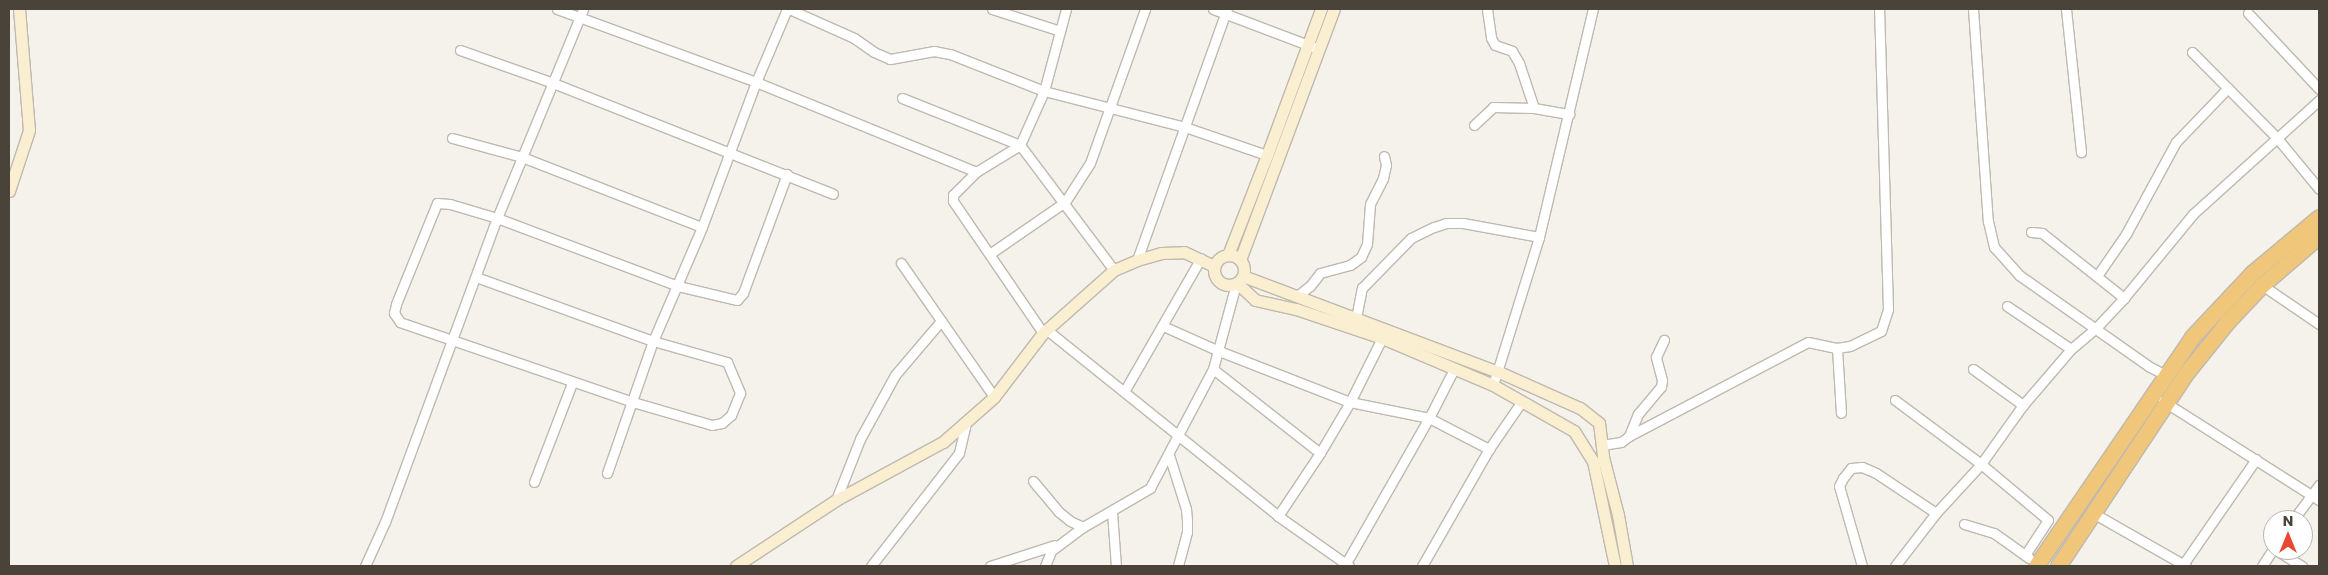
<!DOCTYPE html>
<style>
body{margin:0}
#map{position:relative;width:2328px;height:575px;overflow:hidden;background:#f5f2ec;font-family:Poppins,sans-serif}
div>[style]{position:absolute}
.roads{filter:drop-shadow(1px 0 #bfb9af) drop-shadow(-1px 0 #bfb9af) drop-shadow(0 1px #bfb9af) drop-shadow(0 -1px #bfb9af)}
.street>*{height:9px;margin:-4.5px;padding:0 4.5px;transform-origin:4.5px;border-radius:4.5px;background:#fff}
.secondary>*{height:11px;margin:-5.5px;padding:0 5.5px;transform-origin:5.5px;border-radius:5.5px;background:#faefd1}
.secondary>.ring{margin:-5.5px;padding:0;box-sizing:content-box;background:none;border:11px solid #faefd1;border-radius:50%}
.highway>*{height:15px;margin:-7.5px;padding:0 7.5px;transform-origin:7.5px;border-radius:7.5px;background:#f0c67b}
span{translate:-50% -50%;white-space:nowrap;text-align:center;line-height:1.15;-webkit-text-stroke:4px #fff;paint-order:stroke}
.frame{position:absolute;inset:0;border:10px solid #49433a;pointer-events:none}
.north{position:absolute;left:2263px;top:510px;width:50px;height:50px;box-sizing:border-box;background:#fff;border:1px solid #b6b4b0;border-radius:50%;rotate:0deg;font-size:14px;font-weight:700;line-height:20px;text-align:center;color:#49433a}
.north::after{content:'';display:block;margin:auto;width:18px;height:22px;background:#e64832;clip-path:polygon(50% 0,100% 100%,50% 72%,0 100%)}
</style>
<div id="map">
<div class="roads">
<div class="street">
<i style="left:557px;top:9px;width:212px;rotate:20.1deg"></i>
<i style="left:756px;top:82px;width:238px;rotate:22.2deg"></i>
<i style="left:789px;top:9px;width:71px;rotate:24deg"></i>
<i style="left:854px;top:38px;width:24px;rotate:35deg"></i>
<i style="left:874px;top:52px;width:17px;rotate:24deg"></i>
<i style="left:890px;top:59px;width:45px;rotate:-10.3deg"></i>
<i style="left:934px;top:51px;width:16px;rotate:11deg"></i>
<i style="left:950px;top:54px;width:101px;rotate:21.5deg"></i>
<i style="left:1044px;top:91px;width:146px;rotate:14.3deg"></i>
<i style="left:1185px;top:127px;width:87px;rotate:18.9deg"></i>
<i style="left:992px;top:9px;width:71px;rotate:17.9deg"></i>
<i style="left:1213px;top:9px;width:113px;rotate:20.7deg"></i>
<i style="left:1487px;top:9px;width:29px;rotate:82deg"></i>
<i style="left:1491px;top:38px;width:8px;rotate:60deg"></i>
<i style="left:1495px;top:45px;width:18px;rotate:19deg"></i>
<i style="left:1512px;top:51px;width:14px;rotate:60deg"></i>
<i style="left:1519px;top:63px;width:47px;rotate:71.6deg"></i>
<i style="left:1973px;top:9px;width:213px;rotate:86deg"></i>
<i style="left:1988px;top:221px;width:27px;rotate:77deg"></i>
<i style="left:1994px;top:247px;width:38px;rotate:48deg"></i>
<i style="left:2019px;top:275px;width:160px;rotate:35.1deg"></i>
<i style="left:2150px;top:367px;width:20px;rotate:27deg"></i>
<i style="left:2066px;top:9px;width:144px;rotate:84deg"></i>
<i style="left:2248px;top:13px;width:104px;rotate:46.9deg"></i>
<i style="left:460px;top:50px;width:99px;rotate:19.5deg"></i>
<i style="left:553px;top:83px;width:301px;rotate:21.6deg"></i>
<i style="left:2192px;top:52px;width:121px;rotate:45.3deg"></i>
<i style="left:2277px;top:138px;width:66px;rotate:50.5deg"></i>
<i style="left:902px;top:98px;width:127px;rotate:21.7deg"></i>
<i style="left:1020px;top:145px;width:156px;rotate:53.1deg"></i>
<i style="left:1474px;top:125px;width:26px;rotate:-43deg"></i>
<i style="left:1493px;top:107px;width:41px;rotate:1.4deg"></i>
<i style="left:1534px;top:108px;width:36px;rotate:10deg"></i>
<i style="left:452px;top:138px;width:73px;rotate:15.2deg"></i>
<i style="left:522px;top:157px;width:193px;rotate:21.3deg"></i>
<i style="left:2031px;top:232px;width:11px;rotate:5deg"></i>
<i style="left:2042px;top:233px;width:105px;rotate:38.4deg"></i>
<i style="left:991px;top:253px;width:90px;rotate:-34.6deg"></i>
<i style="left:1065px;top:202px;width:46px;rotate:-57.3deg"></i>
<i style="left:1090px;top:163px;width:164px;rotate:-70.3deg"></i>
<i style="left:1137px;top:260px;width:267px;rotate:-70.3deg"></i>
<i style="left:901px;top:263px;width:163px;rotate:55.2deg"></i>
<i style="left:2097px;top:276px;width:51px;rotate:-55.4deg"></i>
<i style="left:2126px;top:234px;width:105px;rotate:-61.5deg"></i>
<i style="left:2176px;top:142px;width:75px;rotate:-46.1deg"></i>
<i style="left:476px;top:277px;width:188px;rotate:19.9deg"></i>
<i style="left:653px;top:341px;width:77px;rotate:15.8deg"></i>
<i style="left:727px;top:362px;width:34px;rotate:67deg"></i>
<i style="left:740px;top:393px;width:24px;rotate:112deg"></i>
<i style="left:731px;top:415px;width:12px;rotate:138deg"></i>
<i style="left:722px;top:423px;width:10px;rotate:169deg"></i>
<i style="left:712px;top:425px;width:82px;rotate:-163.8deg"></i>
<i style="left:633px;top:402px;width:246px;rotate:-161.1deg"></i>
<i style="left:400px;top:322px;width:11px;rotate:-124deg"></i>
<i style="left:394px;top:313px;width:9px;rotate:-77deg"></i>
<i style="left:396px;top:304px;width:109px;rotate:-67.9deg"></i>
<i style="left:437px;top:203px;width:13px;rotate:4deg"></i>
<i style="left:450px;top:204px;width:49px;rotate:16.6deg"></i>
<i style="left:497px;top:218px;width:193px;rotate:20.6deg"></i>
<i style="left:678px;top:286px;width:61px;rotate:13.3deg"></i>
<i style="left:737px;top:300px;width:9px;rotate:-49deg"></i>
<i style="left:743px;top:293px;width:127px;rotate:-69.7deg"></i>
<i style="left:2262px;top:285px;width:69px;rotate:34.4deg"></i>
<i style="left:1297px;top:296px;width:16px;rotate:-38deg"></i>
<i style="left:1310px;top:286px;width:16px;rotate:-52deg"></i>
<i style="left:1320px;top:273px;width:31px;rotate:-15deg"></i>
<i style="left:1350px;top:265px;width:14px;rotate:-36deg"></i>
<i style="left:1361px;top:257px;width:14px;rotate:-65deg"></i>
<i style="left:1367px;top:244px;width:40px;rotate:-85.7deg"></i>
<i style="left:1370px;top:204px;width:29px;rotate:-63deg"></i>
<i style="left:1383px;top:178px;width:13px;rotate:-77deg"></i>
<i style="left:1386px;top:165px;width:9px;rotate:-103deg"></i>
<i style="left:2007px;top:306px;width:77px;rotate:33.9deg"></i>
<i style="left:1356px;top:318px;width:31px;rotate:-79deg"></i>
<i style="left:1362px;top:288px;width:70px;rotate:-45.6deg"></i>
<i style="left:1411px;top:238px;width:25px;rotate:-26deg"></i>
<i style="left:1434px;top:227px;width:13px;rotate:-18deg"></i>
<i style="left:1446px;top:223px;width:17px"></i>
<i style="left:1463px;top:223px;width:77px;rotate:10.4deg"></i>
<i style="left:1163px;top:326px;width:61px;rotate:24.1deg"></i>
<i style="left:1219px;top:351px;width:141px;rotate:21.3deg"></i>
<i style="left:1350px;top:402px;width:81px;rotate:11.4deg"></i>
<i style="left:1429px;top:418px;width:68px;rotate:27.3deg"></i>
<i style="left:1047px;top:330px;width:297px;rotate:38.8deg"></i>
<i style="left:1278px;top:516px;width:87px;rotate:35.2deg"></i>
<i style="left:1043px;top:333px;width:160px;rotate:-124.3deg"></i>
<i style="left:953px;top:201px;width:6px;rotate:-90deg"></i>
<i style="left:953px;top:195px;width:33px;rotate:-45deg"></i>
<i style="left:976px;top:172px;width:52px;rotate:-31.5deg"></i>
<i style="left:1020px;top:145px;width:59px;rotate:-66deg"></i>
<i style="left:1044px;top:91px;width:85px;rotate:-75deg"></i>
<i style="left:1837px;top:348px;width:65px;rotate:86.5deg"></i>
<i style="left:1213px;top:369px;width:136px;rotate:38.1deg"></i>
<i style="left:1973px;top:369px;width:62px;rotate:35.8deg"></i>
<i style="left:1493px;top:385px;width:155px;rotate:-72.7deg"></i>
<i style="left:1539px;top:237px;width:234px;rotate:-76.7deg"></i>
<i style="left:1125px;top:390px;width:152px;rotate:-60.1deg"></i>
<i style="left:1895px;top:400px;width:107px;rotate:36.7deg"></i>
<i style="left:1981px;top:464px;width:87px;rotate:39.9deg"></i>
<i style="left:2048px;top:520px;width:42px;rotate:123.3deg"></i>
<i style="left:2163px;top:401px;width:185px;rotate:32.4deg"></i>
<i style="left:1629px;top:436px;width:24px;rotate:-68deg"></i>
<i style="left:1638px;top:414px;width:35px;rotate:-50deg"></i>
<i style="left:1661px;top:387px;width:7px;rotate:-82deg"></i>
<i style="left:1662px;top:380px;width:24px;rotate:-105deg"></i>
<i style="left:1656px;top:357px;width:19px;rotate:-65deg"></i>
<i style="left:1602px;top:445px;width:19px;rotate:-9deg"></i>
<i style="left:1621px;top:442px;width:10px;rotate:-37deg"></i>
<i style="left:1629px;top:436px;width:202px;rotate:-27.7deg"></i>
<i style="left:1808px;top:342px;width:30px;rotate:12deg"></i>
<i style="left:1837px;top:348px;width:13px;rotate:-9deg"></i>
<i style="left:1850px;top:346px;width:34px;rotate:-26deg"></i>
<i style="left:1881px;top:331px;width:23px;rotate:-72deg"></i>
<i style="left:1888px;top:309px;width:300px;rotate:-91.7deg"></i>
<i style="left:1169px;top:455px;width:57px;rotate:72.5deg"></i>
<i style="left:1186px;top:509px;width:11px;rotate:85deg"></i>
<i style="left:1187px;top:520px;width:12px;rotate:90deg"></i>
<i style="left:1187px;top:532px;width:35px;rotate:105deg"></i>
<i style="left:607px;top:473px;width:140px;rotate:-70.8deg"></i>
<i style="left:653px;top:341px;width:124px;rotate:-66.7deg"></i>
<i style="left:702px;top:227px;width:155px;rotate:-69.6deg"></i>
<i style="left:756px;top:82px;width:79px;rotate:-67deg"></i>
<i style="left:1033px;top:481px;width:40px;rotate:50deg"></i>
<i style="left:1059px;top:512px;width:14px;rotate:39deg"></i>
<i style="left:1070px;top:521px;width:14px;rotate:25deg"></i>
<i style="left:534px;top:482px;width:106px;rotate:-69deg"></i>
<i style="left:836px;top:500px;width:66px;rotate:-68.5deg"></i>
<i style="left:860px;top:439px;width:73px;rotate:-61.3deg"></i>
<i style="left:895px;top:375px;width:71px;rotate:-49.6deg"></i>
<i style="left:1112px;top:512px;width:54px;rotate:85.8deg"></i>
<i style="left:2093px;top:513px;width:107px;rotate:29.7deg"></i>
<i style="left:1278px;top:516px;width:76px;rotate:-56.3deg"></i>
<i style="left:1320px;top:453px;width:59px;rotate:-59.5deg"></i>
<i style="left:1350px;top:402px;width:72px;rotate:-63.4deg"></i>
<i style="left:2293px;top:520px;width:44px;rotate:-53.4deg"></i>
<i style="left:1964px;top:524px;width:31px;rotate:17deg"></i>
<i style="left:1994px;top:533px;width:43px;rotate:35.5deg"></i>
<i style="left:2276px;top:550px;width:31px;rotate:32deg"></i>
<i style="left:1345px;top:565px;width:169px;rotate:-60.3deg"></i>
<i style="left:1429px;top:418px;width:55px;rotate:-63deg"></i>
<i style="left:365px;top:566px;width:48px;rotate:-65.6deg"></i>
<i style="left:385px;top:522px;width:324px;rotate:-69.8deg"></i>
<i style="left:497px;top:218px;width:226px;rotate:-67.6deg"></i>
<i style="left:871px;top:566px;width:143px;rotate:-52.1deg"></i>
<i style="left:959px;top:453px;width:31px;rotate:-77deg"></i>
<i style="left:990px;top:566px;width:68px;rotate:-17.9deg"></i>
<i style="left:1045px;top:566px;width:16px;rotate:-68deg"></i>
<i style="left:1051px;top:551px;width:40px;rotate:-37deg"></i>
<i style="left:1083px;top:527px;width:78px;rotate:-30.2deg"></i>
<i style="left:1150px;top:488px;width:135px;rotate:-62.1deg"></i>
<i style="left:1213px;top:369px;width:88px;rotate:-74.9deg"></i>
<i style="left:1422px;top:566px;width:135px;rotate:-60.2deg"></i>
<i style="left:1489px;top:449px;width:58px;rotate:-55.5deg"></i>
<i style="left:1862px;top:566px;width:83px;rotate:-106deg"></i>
<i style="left:1839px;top:486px;width:9px;rotate:-63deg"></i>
<i style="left:1843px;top:478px;width:13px;rotate:-51deg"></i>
<i style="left:1851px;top:468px;width:11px;rotate:-5deg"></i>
<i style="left:1862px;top:467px;width:15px;rotate:23deg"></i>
<i style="left:1876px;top:473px;width:72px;rotate:33.7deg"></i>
<i style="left:1895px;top:566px;width:67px;rotate:-52.3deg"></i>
<i style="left:1936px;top:513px;width:67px;rotate:-47.4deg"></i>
<i style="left:1981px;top:464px;width:72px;rotate:-54.6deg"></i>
<i style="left:2023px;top:405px;width:74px;rotate:-49.4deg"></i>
<i style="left:2071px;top:349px;width:31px;rotate:-40deg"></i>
<i style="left:2095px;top:329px;width:42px;rotate:-46.9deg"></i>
<i style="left:2124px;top:298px;width:109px;rotate:-50.6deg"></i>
<i style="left:2193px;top:214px;width:170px;rotate:-42.1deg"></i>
<i style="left:2182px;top:566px;width:130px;rotate:-55.3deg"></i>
<i style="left:2262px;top:566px;width:20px;rotate:-57deg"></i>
</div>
<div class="secondary">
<i style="left:9px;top:191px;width:64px;rotate:-71.8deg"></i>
<i style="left:29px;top:130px;width:121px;rotate:-94.7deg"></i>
<i class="ring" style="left:1214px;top:255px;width:19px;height:19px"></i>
<i style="left:1228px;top:255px;width:107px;rotate:-68.7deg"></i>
<i style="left:1267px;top:155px;width:156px;rotate:-69.7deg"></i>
<i style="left:1240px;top:260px;width:268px;rotate:-69.5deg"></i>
<i style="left:1243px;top:276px;width:273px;rotate:20.6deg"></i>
<i style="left:1499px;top:372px;width:89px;rotate:24deg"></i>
<i style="left:1580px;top:408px;width:24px;rotate:38deg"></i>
<i style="left:1599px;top:423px;width:34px;rotate:83deg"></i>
<i style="left:1603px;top:457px;width:60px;rotate:75.5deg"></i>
<i style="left:1618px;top:515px;width:52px;rotate:80deg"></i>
<i style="left:1237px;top:283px;width:25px;rotate:43deg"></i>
<i style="left:1255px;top:300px;width:42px;rotate:12.4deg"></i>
<i style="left:1296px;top:309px;width:91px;rotate:18.6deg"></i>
<i style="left:1382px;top:338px;width:121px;rotate:22.9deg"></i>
<i style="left:1493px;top:385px;width:93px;rotate:29.6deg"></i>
<i style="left:1574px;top:431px;width:36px;rotate:58deg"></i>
<i style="left:1593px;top:461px;width:107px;rotate:78.2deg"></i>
<i style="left:736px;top:566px;width:120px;rotate:-33.4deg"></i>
<i style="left:836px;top:500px;width:122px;rotate:-28.5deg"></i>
<i style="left:943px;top:442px;width:68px;rotate:-41.4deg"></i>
<i style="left:994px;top:397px;width:81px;rotate:-52.6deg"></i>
<i style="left:1043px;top:333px;width:95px;rotate:-41.6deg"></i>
<i style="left:1114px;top:270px;width:25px;rotate:-23deg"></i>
<i style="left:1137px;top:260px;width:25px;rotate:-16deg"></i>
<i style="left:1161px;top:253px;width:23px;rotate:-2deg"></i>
<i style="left:1184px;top:252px;width:33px;rotate:25deg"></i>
</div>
<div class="highway">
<i style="left:2036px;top:566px;width:277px;rotate:-55.7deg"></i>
<i style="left:2192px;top:337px;width:88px;rotate:-46.8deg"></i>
<i style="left:2252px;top:273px;width:87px;rotate:-39.9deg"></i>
<i style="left:2058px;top:566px;width:233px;rotate:-56.4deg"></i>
<i style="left:2187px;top:372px;width:65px;rotate:-51.2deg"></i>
<i style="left:2228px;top:321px;width:50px;rotate:-46.6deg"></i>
<i style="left:2262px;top:285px;width:75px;rotate:-40.7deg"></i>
</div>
</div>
<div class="frame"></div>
<div class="north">N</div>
</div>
